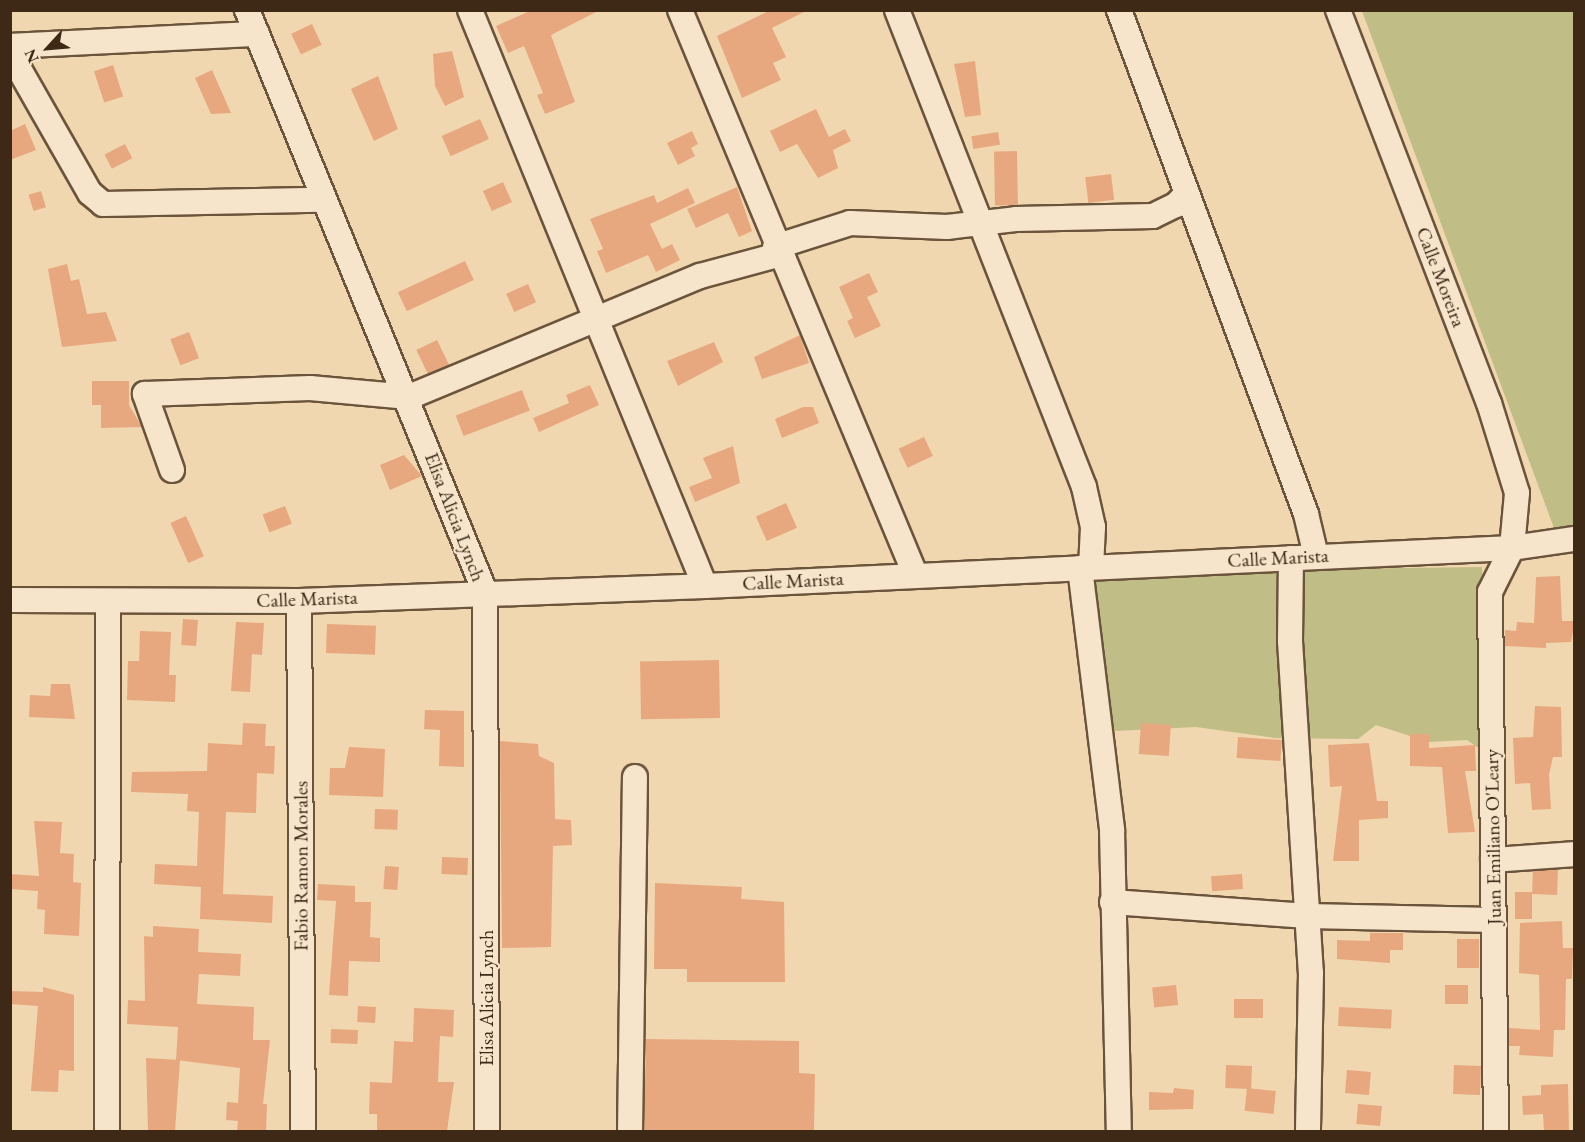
<!DOCTYPE html>
<style>
body{margin:0}
#map{position:relative;width:1585px;height:1142px;overflow:hidden;background:#f1d7af;font-family:"EB Garamond",serif}
div>[style]{position:absolute}
.green>*{inset:0;background:#c0bd86}
.building>*{inset:0;background:#e7a880;transform-origin:0 0}
.roads{filter:drop-shadow(2px 0 #6b543c) drop-shadow(-2px 0 #6b543c) drop-shadow(0 2px #6b543c) drop-shadow(0 -2px #6b543c)}
.minor>*{height:24px;margin:-12px;padding:0 12px;transform-origin:12px;border-radius:12px;background:#f6e5cb}
span{translate:-50% -50%;white-space:nowrap;text-align:center;line-height:1.15;-webkit-text-stroke:4.5px #f6e5cb;paint-order:stroke}
.street-label{font-size:20px;color:#3e2916}
.frame{position:absolute;inset:0;border:12px solid #3e2916;pointer-events:none}
.north{position:absolute;left:18px;top:18px;width:60px;height:60px;-webkit-text-stroke:4px #f6e5cb;paint-order:stroke;rotate:244deg;font-size:16px;font-weight:700;line-height:24px;text-align:center;color:#3e2916}
.north::after{content:'';display:block;margin:auto;width:21px;height:27px;background:#3e2916;clip-path:polygon(50% 0,100% 100%,50% 72%,0 100%)}
</style>
<div id="map">
<div class="green">
<i style="clip-path:polygon(1362px 11px,1574px 11px,1574px 530px,1554px 528px)"></i>
<i style="clip-path:polygon(1482px 567px,1487px 754px,1467px 740px,1429px 742px,1376px 725px,1358px 739px,1275px 738px,1196px 727px,1095px 732px,1083px 572px)"></i>
</div>
<div class="building">
<i style="clip-path:polygon(532px 10px,600px 10px,551px 35px,575px 102px,545px 114px,537px 95px,543px 93px,524px 46px,508px 53px,496px 26px)"></i>
<i style="clip-path:polygon(771px 10px,808px 10px,772px 28px,786px 57px,773px 63px,781px 80px,742px 98px,717px 36px)"></i>
<i style="left:312px;top:24px;width:23px;height:23px;rotate:65deg"></i>
<i style="clip-path:polygon(452px 51px,464px 97px,445px 106px,435px 86px,433px 54px)"></i>
<i style="clip-path:polygon(975px 61px,981px 115px,965px 117px,954px 64px)"></i>
<i style="left:113px;top:65px;width:33px;height:20px;rotate:72deg"></i>
<i style="clip-path:polygon(212px 70px,231px 113px,211px 114px,195px 78px)"></i>
<i style="clip-path:polygon(378px 76px,398px 129px,374px 141px,351px 89px)"></i>
<i style="clip-path:polygon(816px 109px,829px 137px,845px 129px,851px 141px,833px 150px,838px 168px,818px 178px,797px 144px,780px 152px,770px 131px)"></i>
<i style="left:480px;top:119px;width:22px;height:42px;rotate:66deg"></i>
<i style="clip-path:polygon(25px 124px,36px 150px,10px 160px,10px 131px)"></i>
<i style="clip-path:polygon(692px 131px,698px 144px,691px 148px,695px 156px,678px 165px,667px 143px)"></i>
<i style="left:998px;top:132px;width:13px;height:27px;rotate:81deg"></i>
<i style="left:125px;top:144px;width:16px;height:23px;rotate:63deg"></i>
<i style="left:1017px;top:151px;width:54px;height:23px;rotate:89deg"></i>
<i style="left:1111px;top:174px;width:26px;height:26px;rotate:83deg"></i>
<i style="left:503px;top:182px;width:22px;height:22px;rotate:66deg"></i>
<i style="clip-path:polygon(737px 187px,752px 231px,739px 237px,728px 213px,696px 228px,687px 209px)"></i>
<i style="clip-path:polygon(688px 188px,695px 203px,650px 224px,662px 249px,672px 244px,680px 260px,656px 272px,648px 255px,606px 273px,597px 251px,603px 249px,590px 219px,654px 195px,657px 203px)"></i>
<i style="left:41px;top:191px;width:17px;height:13px;rotate:73deg"></i>
<i style="left:465px;top:261px;width:21px;height:74px;rotate:65deg"></i>
<i style="clip-path:polygon(67px 264px,71px 281px,79px 279px,87px 314px,106px 312px,117px 341px,62px 347px,48px 269px)"></i>
<i style="clip-path:polygon(869px 273px,878px 292px,867px 297px,881px 326px,855px 338px,847px 321px,853px 318px,839px 287px)"></i>
<i style="left:528px;top:284px;width:20px;height:24px;rotate:66deg"></i>
<i style="left:189px;top:332px;width:28px;height:20px;rotate:69deg"></i>
<i style="clip-path:polygon(800px 335px,809px 363px,762px 379px,754px 357px)"></i>
<i style="left:437px;top:340px;width:28px;height:23px;rotate:64deg"></i>
<i style="clip-path:polygon(714px 342px,723px 362px,678px 386px,667px 361px)"></i>
<i style="clip-path:polygon(92px 381px,129px 381px,129px 405px,142px 427px,101px 428px,101px 405px,92px 405px)"></i>
<i style="clip-path:polygon(590px 385px,599px 405px,539px 432px,533px 418px,569px 403px,566px 395px)"></i>
<i style="left:522px;top:390px;width:22px;height:71px;rotate:69deg"></i>
<i style="clip-path:polygon(803px 407px,813px 407px,819px 423px,782px 438px,775px 419px)"></i>
<i style="left:924px;top:437px;width:21px;height:28px;rotate:65deg"></i>
<i style="clip-path:polygon(733px 446px,740px 483px,695px 502px,689px 487px,712px 478px,703px 458px)"></i>
<i style="clip-path:polygon(404px 455px,422px 476px,390px 490px,380px 465px)"></i>
<i style="left:786px;top:503px;width:27px;height:33px;rotate:66deg"></i>
<i style="left:285px;top:506px;width:19px;height:24px;rotate:69deg"></i>
<i style="left:186px;top:516px;width:44px;height:17px;rotate:66deg"></i>
<i style="clip-path:polygon(1560px 576px,1562px 621px,1575px 621px,1571px 642px,1546px 643px,1546px 648px,1505px 646px,1505px 630px,1516px 631px,1517px 622px,1534px 623px,1536px 577px)"></i>
<i style="left:183px;top:619px;width:15px;height:26px;rotate:4deg"></i>
<i style="clip-path:polygon(236px 622px,264px 623px,262px 655px,252px 654px,250px 692px,231px 691px)"></i>
<i style="left:327px;top:624px;width:49px;height:29px;rotate:2deg"></i>
<i style="clip-path:polygon(140px 631px,171px 632px,169px 675px,176px 675px,175px 702px,127px 700px,128px 661px,139px 661px)"></i>
<i style="left:719px;top:660px;width:58px;height:79px;rotate:89deg"></i>
<i style="clip-path:polygon(51px 684px,70px 684px,75px 719px,29px 717px,30px 695px,50px 696px)"></i>
<i style="clip-path:polygon(1535px 706px,1561px 707px,1562px 757px,1553px 757px,1549px 775px,1551px 809px,1532px 810px,1530px 783px,1515px 784px,1513px 738px,1533px 737px)"></i>
<i style="clip-path:polygon(425px 710px,464px 711px,464px 767px,439px 766px,440px 730px,424px 729px)"></i>
<i style="clip-path:polygon(243px 723px,266px 724px,265px 746px,275px 746px,274px 774px,257px 773px,256px 813px,226px 812px,223px 894px,273px 896px,272px 923px,200px 919px,201px 887px,154px 884px,155px 864px,197px 866px,199px 812px,187px 811px,188px 794px,131px 792px,132px 772px,207px 771px,208px 743px,242px 745px)"></i>
<i style="left:1141px;top:723px;width:30px;height:31px;rotate:4deg"></i>
<i style="clip-path:polygon(1410px 734px,1429px 734px,1429px 748px,1475px 745px,1476px 771px,1465px 771px,1475px 832px,1448px 833px,1442px 767px,1410px 766px)"></i>
<i style="left:1238px;top:737px;width:44px;height:21px;rotate:4deg"></i>
<i style="clip-path:polygon(500px 741px,538px 744px,539px 756px,554px 763px,555px 819px,571px 820px,572px 845px,553px 846px,551px 947px,502px 948px)"></i>
<i style="clip-path:polygon(1369px 743px,1377px 801px,1388px 801px,1388px 818px,1359px 820px,1359px 861px,1333px 861px,1342px 786px,1330px 787px,1328px 745px)"></i>
<i style="clip-path:polygon(349px 747px,385px 749px,383px 797px,329px 795px,330px 768px,345px 768px)"></i>
<i style="left:375px;top:809px;width:23px;height:20px;rotate:2deg"></i>
<i style="clip-path:polygon(34px 821px,62px 822px,60px 853px,74px 854px,73px 882px,81px 883px,79px 936px,44px 934px,45px 910px,37px 909px,38px 891px,10px 889px,10px 874px,39px 876px)"></i>
<i style="left:442px;top:857px;width:26px;height:17px;rotate:2deg"></i>
<i style="left:385px;top:866px;width:14px;height:23px;rotate:4deg"></i>
<i style="left:1558px;top:869px;width:26px;height:25px;rotate:92deg"></i>
<i style="left:1242px;top:874px;width:15px;height:31px;rotate:86deg"></i>
<i style="clip-path:polygon(655px 883px,742px 887px,741px 899px,784px 902px,785px 982px,687px 982px,687px 969px,654px 969px)"></i>
<i style="clip-path:polygon(318px 884px,355px 886px,355px 902px,371px 902px,370px 937px,380px 938px,380px 962px,349px 961px,348px 996px,329px 995px,336px 901px,317px 900px)"></i>
<i style="left:1515px;top:892px;width:17px;height:27px"></i>
<i style="clip-path:polygon(1562px 921px,1563px 948px,1573px 948px,1572px 979px,1566px 979px,1565px 1030px,1554px 1030px,1553px 1057px,1519px 1055px,1520px 1046px,1509px 1046px,1509px 1028px,1540px 1030px,1539px 975px,1519px 973px,1520px 923px)"></i>
<i style="clip-path:polygon(153px 926px,199px 929px,198px 952px,241px 954px,240px 976px,199px 974px,197px 1004px,254px 1007px,253px 1040px,270px 1040px,263px 1104px,267px 1104px,266px 1131px,237px 1131px,238px 1121px,226px 1120px,227px 1102px,238px 1103px,240px 1068px,176px 1060px,178px 1027px,127px 1024px,128px 1000px,145px 1001px,144px 936px,153px 937px)"></i>
<i style="clip-path:polygon(1370px 933px,1403px 933px,1403px 950px,1390px 950px,1390px 963px,1337px 959px,1337px 940px,1370px 941px)"></i>
<i style="left:1457px;top:939px;width:22px;height:29px"></i>
<i style="left:1176px;top:985px;width:20px;height:24px;rotate:84deg"></i>
<i style="left:1445px;top:985px;width:23px;height:19px"></i>
<i style="clip-path:polygon(43px 987px,74px 995px,74px 1071px,59px 1070px,58px 1092px,31px 1091px,38px 1006px,10px 1004px,10px 991px,43px 992px)"></i>
<i style="left:1234px;top:999px;width:29px;height:19px"></i>
<i style="left:358px;top:1006px;width:18px;height:16px;rotate:3deg"></i>
<i style="left:1339px;top:1007px;width:53px;height:19px;rotate:3deg"></i>
<i style="clip-path:polygon(414px 1008px,454px 1010px,453px 1037px,440px 1036px,438px 1082px,454px 1082px,447px 1131px,377px 1131px,377px 1114px,369px 1114px,370px 1082px,392px 1083px,394px 1041px,413px 1042px)"></i>
<i style="left:331px;top:1029px;width:27px;height:14px;rotate:2deg"></i>
<i style="clip-path:polygon(646px 1039px,799px 1041px,799px 1073px,815px 1074px,814px 1131px,644px 1131px)"></i>
<i style="clip-path:polygon(146px 1058px,180px 1060px,175px 1131px,148px 1130px)"></i>
<i style="left:1226px;top:1065px;width:26px;height:23px;rotate:2deg"></i>
<i style="left:1454px;top:1065px;width:27px;height:29px;rotate:2deg"></i>
<i style="left:1347px;top:1070px;width:24px;height:23px;rotate:5deg"></i>
<i style="clip-path:polygon(1568px 1084px,1569px 1131px,1544px 1131px,1543px 1114px,1523px 1115px,1522px 1096px,1541px 1095px,1541px 1085px)"></i>
<i style="clip-path:polygon(1174px 1088px,1194px 1090px,1193px 1109px,1149px 1110px,1149px 1092px,1173px 1093px)"></i>
<i style="left:1247px;top:1088px;width:29px;height:23px;rotate:6deg"></i>
<i style="left:1358px;top:1104px;width:24px;height:20px;rotate:5deg"></i>
</div>
<div class="roads">
<div class="minor">
<i style="left:247px;top:10px;width:629px;rotate:67.76deg"></i>
<i style="left:485px;top:592px;width:540px;rotate:89.79deg"></i>
<i style="left:470px;top:10px;width:622px;rotate:67.81deg"></i>
<i style="left:680px;top:10px;width:611px;rotate:67.38deg"></i>
<i style="left:897px;top:10px;width:512px;rotate:68.59deg"></i>
<i style="left:1084px;top:487px;width:41px;rotate:77.3deg"></i>
<i style="left:1093px;top:527px;width:41px;rotate:92.8deg"></i>
<i style="left:1119px;top:10px;width:538px;rotate:69.64deg"></i>
<i style="left:1306px;top:514px;width:43px;rotate:76.6deg"></i>
<i style="left:1338px;top:10px;width:421px;rotate:69deg"></i>
<i style="left:1489px;top:403px;width:94px;rotate:72.7deg"></i>
<i style="left:1517px;top:493px;width:55px;rotate:95.2deg"></i>
<i style="left:1512px;top:548px;width:49px;rotate:116.6deg"></i>
<i style="left:1490px;top:592px;width:540px;rotate:89.36deg"></i>
<i style="left:10px;top:46px;width:247px;rotate:-2.8deg"></i>
<i style="left:10px;top:53px;width:161px;rotate:60.3deg"></i>
<i style="left:90px;top:193px;width:17px;rotate:40deg"></i>
<i style="left:103px;top:204px;width:217px;rotate:-1.1deg"></i>
<i style="left:775px;top:247px;width:79px;rotate:-17.7deg"></i>
<i style="left:850px;top:223px;width:97px;rotate:2.4deg"></i>
<i style="left:947px;top:227px;width:69px;rotate:-6.6deg"></i>
<i style="left:1016px;top:219px;width:137px;rotate:-1.3deg"></i>
<i style="left:1153px;top:216px;width:25px;rotate:-26deg"></i>
<i style="left:1176px;top:205px;width:16px;rotate:-47deg"></i>
<i style="left:172px;top:470px;width:81px;rotate:-109.6deg"></i>
<i style="left:145px;top:394px;width:165px;rotate:-2.1deg"></i>
<i style="left:310px;top:388px;width:99px;rotate:5.2deg"></i>
<i style="left:409px;top:397px;width:315px;rotate:-22.6deg"></i>
<i style="left:700px;top:276px;width:81px;rotate:-15.1deg"></i>
<i style="left:1291px;top:558px;width:83px;rotate:90.7deg"></i>
<i style="left:1290px;top:641px;width:333px;rotate:86.4deg"></i>
<i style="left:1311px;top:973px;width:159px;rotate:91.1deg"></i>
<i style="left:1080px;top:568px;width:264px;rotate:83deg"></i>
<i style="left:1112px;top:830px;width:302px;rotate:88.7deg"></i>
<i style="left:10px;top:600px;width:289px;rotate:0.2deg"></i>
<i style="left:299px;top:601px;width:406px;rotate:-2.1deg"></i>
<i style="left:705px;top:586px;width:808px;rotate:-2.7deg"></i>
<i style="left:1512px;top:548px;width:63px;rotate:-8.3deg"></i>
<i style="left:299px;top:601px;width:531px;rotate:89.57deg"></i>
<i style="left:1493px;top:860px;width:81px;rotate:-4.2deg"></i>
<i style="left:1112px;top:902px;width:196px;rotate:4.1deg"></i>
<i style="left:1308px;top:916px;width:186px;rotate:1.2deg"></i>
<i style="left:107px;top:1132px;width:531px;rotate:-89.89deg"></i>
<i style="left:630px;top:1132px;width:355px;rotate:-89.2deg"></i>
</div>
</div>
<div class="street-label">
<span style="left:1441px;top:277px;rotate:69deg">Calle Moreira</span>
<span style="left:455px;top:517px;rotate:69deg">Elisa Alicia Lynch</span>
<span style="left:1278px;top:558px;rotate:-3deg">Calle Marista</span>
<span style="left:793px;top:581px;rotate:-3deg">Calle Marista</span>
<span style="left:307px;top:599px;rotate:-2deg">Calle Marista</span>
<span style="left:1493px;top:837px;rotate:-91deg">Juan Emiliano O'Leary</span>
<span style="left:301px;top:866px;rotate:-90deg">Fabio Ramon Morales</span>
<span style="left:486px;top:998px;rotate:-90deg">Elisa Alicia Lynch</span>
</div>
<div class="frame"></div>
<div class="north">N</div>
</div>
